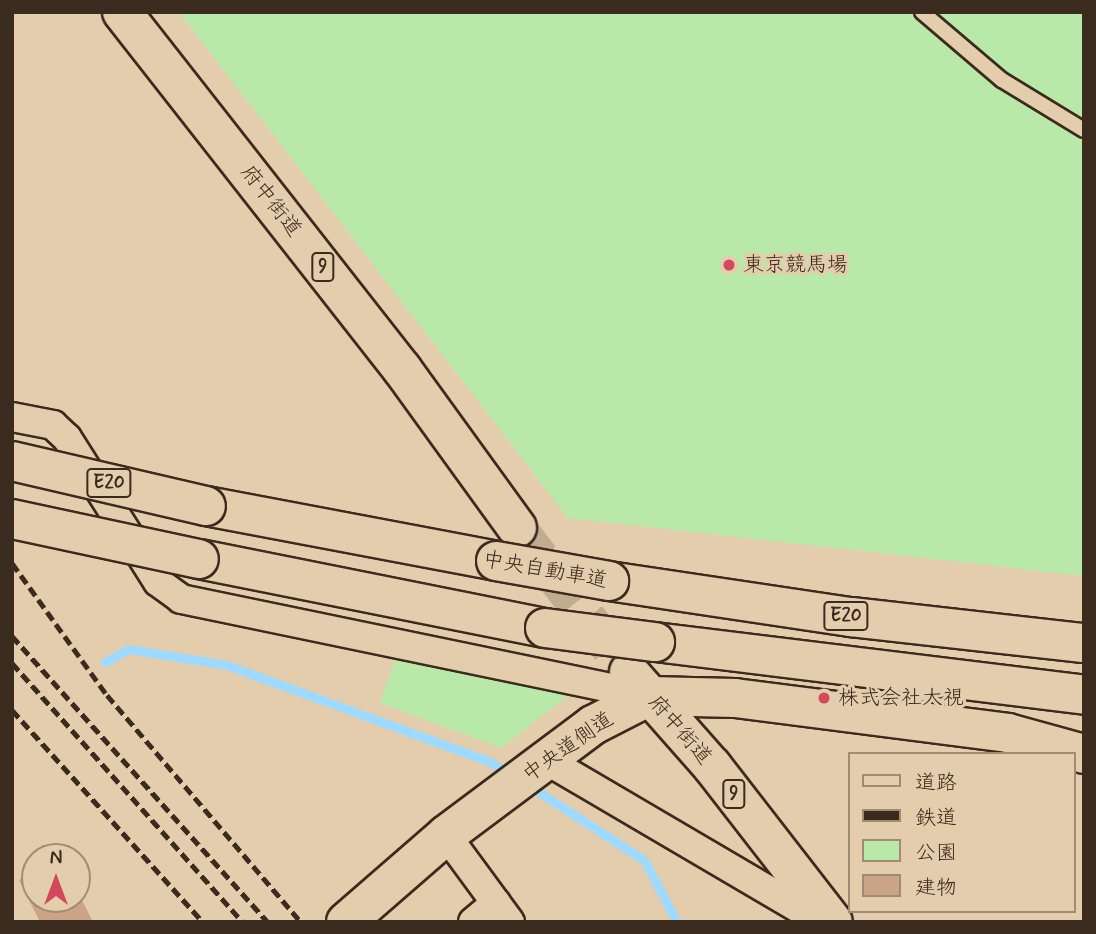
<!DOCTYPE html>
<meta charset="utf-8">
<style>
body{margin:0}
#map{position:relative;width:1096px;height:934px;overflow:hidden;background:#e4cdad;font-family:Mynerve,"Klee One",sans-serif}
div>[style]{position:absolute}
.green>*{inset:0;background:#b8e9a9}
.stream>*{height:9px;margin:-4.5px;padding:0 4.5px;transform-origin:4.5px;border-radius:4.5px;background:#9edaff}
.building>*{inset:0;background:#cba486}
.primary-tunnel>*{height:38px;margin-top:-19px;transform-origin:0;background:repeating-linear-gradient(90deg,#c2ac90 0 38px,transparent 0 57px)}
.roads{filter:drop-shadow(2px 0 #3b2a1e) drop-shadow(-2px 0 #3b2a1e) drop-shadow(0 2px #3b2a1e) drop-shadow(0 -2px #3b2a1e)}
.lane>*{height:14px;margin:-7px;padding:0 7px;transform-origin:7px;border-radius:7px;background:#e4cdad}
.street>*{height:28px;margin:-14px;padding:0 14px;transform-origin:14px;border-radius:14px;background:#e4cdad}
.secondary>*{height:38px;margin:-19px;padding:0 19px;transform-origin:19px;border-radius:19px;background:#e4cdad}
.primary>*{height:38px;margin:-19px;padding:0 19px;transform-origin:19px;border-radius:19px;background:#e4cdad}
.highway>*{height:38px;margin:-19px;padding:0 19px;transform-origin:19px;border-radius:19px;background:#e4cdad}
.rail>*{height:5px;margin-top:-2.5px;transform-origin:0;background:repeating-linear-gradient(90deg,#3b2a1e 0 10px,transparent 0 15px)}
.bridges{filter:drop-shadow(2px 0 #3b2a1e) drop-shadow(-2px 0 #3b2a1e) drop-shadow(0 2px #3b2a1e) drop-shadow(0 -2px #3b2a1e)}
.highway-bridge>*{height:38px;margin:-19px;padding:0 19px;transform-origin:19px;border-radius:19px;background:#e4cdad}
.dots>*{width:19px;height:19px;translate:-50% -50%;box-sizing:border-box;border:4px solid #e4cdad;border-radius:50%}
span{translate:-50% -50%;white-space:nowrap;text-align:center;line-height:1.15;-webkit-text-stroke:6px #e4cdad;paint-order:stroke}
.shield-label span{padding:2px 5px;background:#e4cdad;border:2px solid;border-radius:5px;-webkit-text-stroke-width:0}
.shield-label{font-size:19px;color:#3b2a1e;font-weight:700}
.street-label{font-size:21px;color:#3b2a1e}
.poi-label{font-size:21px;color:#3b2a1e}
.left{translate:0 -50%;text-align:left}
.frame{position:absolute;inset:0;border:14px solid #3b2a1e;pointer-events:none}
.legend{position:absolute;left:848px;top:752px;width:228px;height:161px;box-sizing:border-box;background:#e4cdad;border:2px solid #a08c74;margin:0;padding:9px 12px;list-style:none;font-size:21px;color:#3b2a1e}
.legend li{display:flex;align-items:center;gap:14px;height:35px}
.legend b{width:35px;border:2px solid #a08c74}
.north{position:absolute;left:21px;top:843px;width:70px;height:70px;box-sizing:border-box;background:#e4cdad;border:2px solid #a08c74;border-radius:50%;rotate:0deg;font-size:19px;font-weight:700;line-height:28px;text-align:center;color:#3b2a1e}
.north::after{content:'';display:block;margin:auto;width:24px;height:32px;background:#d1495b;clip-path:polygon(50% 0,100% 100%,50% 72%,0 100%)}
</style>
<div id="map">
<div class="green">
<i style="clip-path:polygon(179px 12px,1084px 12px,1084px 576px,568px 518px)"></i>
<i style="clip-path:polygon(395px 659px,569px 695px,501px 748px,380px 703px)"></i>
</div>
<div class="stream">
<i style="left:105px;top:662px;width:26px;rotate:-29deg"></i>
<i style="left:128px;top:649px;width:100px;rotate:9.2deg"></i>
<i style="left:227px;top:665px;width:281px;rotate:20.2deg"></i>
<i style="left:491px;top:762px;width:22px;rotate:32deg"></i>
<i style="left:528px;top:785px;width:138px;rotate:32.9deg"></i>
<i style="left:644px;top:860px;width:70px;rotate:62deg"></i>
</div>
<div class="building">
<i style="clip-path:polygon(35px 871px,35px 899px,77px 899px,77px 890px,93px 922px,40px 922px,19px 880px)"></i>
</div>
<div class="primary-tunnel">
<i style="left:517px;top:528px;width:160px;rotate:52.1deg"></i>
</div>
<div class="roads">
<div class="lane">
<i style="left:922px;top:12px;width:105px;rotate:40.4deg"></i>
<i style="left:1002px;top:80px;width:96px;rotate:31.4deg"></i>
</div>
<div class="street">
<i style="left:12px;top:417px;width:42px;rotate:11deg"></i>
<i style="left:53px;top:425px;width:19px;rotate:43deg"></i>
<i style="left:67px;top:438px;width:170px;rotate:57.7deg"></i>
<i style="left:158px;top:582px;width:29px;rotate:36deg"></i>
<i style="left:181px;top:599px;width:479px;rotate:11.7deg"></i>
<i style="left:546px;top:760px;width:320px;rotate:30.4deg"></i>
<i style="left:446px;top:835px;width:108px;rotate:53.7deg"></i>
<i style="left:473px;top:922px;width:30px;rotate:-40deg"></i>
</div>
<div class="secondary">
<i style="left:346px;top:922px;width:133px;rotate:-41deg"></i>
<i style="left:446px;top:835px;width:184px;rotate:-36.8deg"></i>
<i style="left:593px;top:725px;width:64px;rotate:-27deg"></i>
<i style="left:650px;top:696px;width:85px;rotate:1.3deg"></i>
<i style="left:735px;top:698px;width:275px;rotate:7.3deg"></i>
<i style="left:1008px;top:733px;width:79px;rotate:15.4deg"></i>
</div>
<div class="primary">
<i style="left:122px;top:12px;width:454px;rotate:51.9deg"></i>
<i style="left:402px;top:369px;width:196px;rotate:54.1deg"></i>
<i style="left:629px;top:672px;width:125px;rotate:48.6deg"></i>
<i style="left:712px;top:766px;width:197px;rotate:52.2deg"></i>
</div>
<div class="highway">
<i style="left:206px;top:506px;width:295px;rotate:10.7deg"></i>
<i style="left:199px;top:559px;width:353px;rotate:11.3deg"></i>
<i style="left:609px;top:581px;width:245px;rotate:8.5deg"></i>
<i style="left:851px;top:617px;width:234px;rotate:6.4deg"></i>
<i style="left:655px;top:642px;width:432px;rotate:7deg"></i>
</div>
</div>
<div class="rail">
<i style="left:12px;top:563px;width:163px;rotate:54.3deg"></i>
<i style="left:107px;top:695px;width:299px;rotate:49.5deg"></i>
<i style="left:12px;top:636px;width:384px;rotate:48.2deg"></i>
<i style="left:12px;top:663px;width:347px;rotate:48.3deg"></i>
<i style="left:12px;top:710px;width:285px;rotate:48deg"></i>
</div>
<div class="bridges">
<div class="highway-bridge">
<i style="left:12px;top:461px;width:199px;rotate:13.1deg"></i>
<i style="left:12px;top:519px;width:191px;rotate:12.1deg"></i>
<i style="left:496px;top:561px;width:115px;rotate:10deg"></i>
<i style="left:545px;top:628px;width:111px;rotate:7.3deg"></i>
</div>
</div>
<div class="dots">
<i style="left:729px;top:265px;background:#d1495b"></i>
<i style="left:824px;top:698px;background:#d1495b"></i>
</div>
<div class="shield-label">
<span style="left:323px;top:267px">9</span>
<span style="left:109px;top:483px">E20</span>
<span style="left:846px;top:616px">E20</span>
<span style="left:734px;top:794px">9</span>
</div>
<div class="street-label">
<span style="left:271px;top:201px;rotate:52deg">府中街道</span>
<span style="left:545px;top:570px;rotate:10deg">中央自動車道</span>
<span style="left:680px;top:730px;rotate:49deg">府中街道</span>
<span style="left:568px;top:747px;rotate:-35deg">中央道側道</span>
</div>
<div class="poi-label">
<span class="left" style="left:743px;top:265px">東京競馬場</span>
<span class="left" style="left:838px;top:698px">株式会社大視</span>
</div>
<div class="frame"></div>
<ul class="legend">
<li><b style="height:9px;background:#e4cdad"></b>道路</li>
<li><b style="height:9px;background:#3b2a1e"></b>鉄道</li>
<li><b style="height:19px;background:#b8e9a9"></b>公園</li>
<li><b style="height:19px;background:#cba486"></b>建物</li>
</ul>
<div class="north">N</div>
</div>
